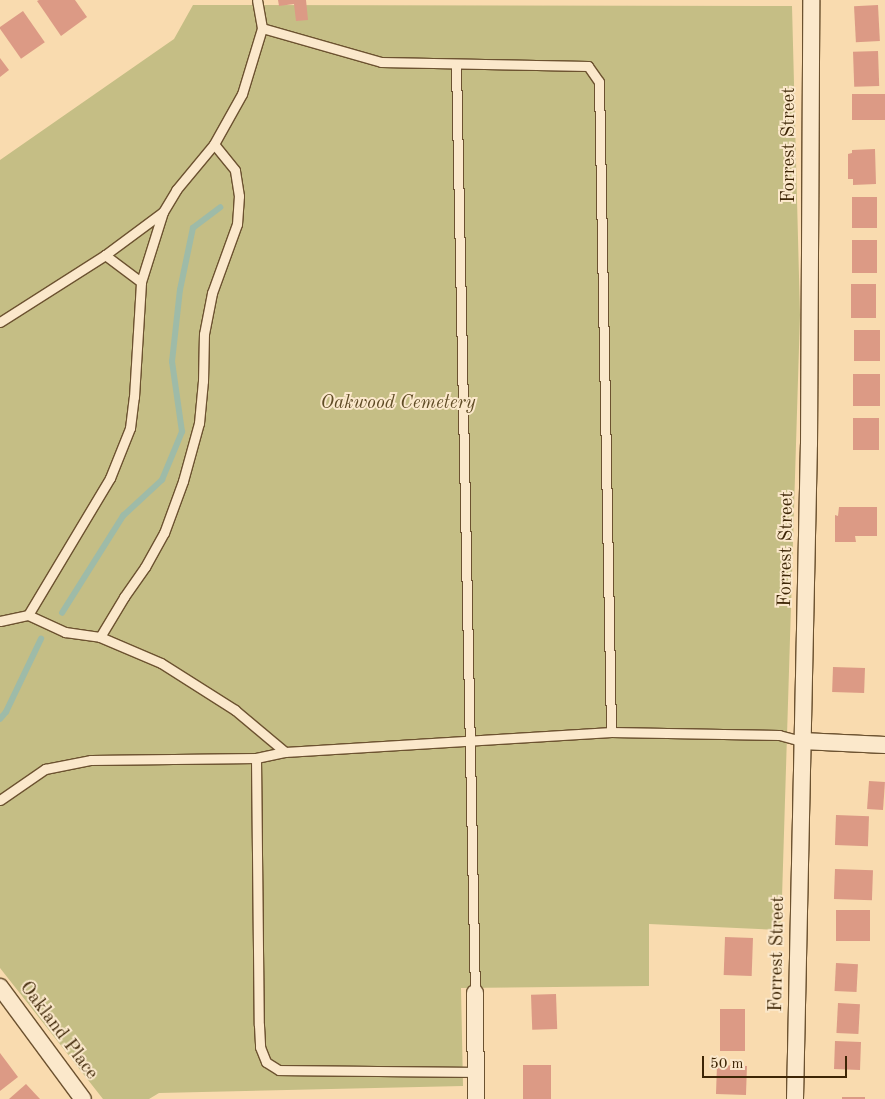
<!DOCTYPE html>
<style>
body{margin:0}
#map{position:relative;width:885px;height:1099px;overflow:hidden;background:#f9dbaf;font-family:"Old Standard TT",serif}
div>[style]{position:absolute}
.green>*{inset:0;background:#c5be85}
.stream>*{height:5.5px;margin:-2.75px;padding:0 2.75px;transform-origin:2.75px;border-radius:2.75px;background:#9ebba8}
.building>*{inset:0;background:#dc9a85;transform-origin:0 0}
.roads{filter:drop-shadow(1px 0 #6c5230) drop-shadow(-1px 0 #6c5230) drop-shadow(0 1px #6c5230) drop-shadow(0 -1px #6c5230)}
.service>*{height:9px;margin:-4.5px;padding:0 4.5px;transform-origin:4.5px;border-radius:4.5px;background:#fbe8cb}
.minor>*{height:16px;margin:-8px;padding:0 8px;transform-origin:8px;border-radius:8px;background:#fbe8cb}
span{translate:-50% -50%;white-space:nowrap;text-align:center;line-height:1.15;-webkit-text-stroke:4px #fbe8cb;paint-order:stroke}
.street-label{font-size:19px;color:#3d2505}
.park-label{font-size:19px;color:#5f4b25;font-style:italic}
.scale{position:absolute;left:702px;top:1056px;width:145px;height:22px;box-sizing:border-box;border:2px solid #3d2505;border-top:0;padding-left:6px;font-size:15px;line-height:18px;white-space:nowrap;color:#3d2505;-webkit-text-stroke:4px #fbe8cb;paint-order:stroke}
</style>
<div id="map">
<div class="green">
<i style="clip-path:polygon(193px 5px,792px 6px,800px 315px,781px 930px,649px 924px,649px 986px,461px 988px,463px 1086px,159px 1093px,149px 1099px,103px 1099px,0 968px,0 160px,174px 39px)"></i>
</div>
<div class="stream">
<i style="left:62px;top:613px;width:115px;rotate:-57.8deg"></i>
<i style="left:123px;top:516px;width:53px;rotate:-42.7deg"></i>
<i style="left:162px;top:480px;width:52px;rotate:-67.4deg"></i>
<i style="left:182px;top:432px;width:71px;rotate:-98.1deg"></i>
<i style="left:172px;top:362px;width:72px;rotate:-83.7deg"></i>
<i style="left:180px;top:290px;width:63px;rotate:-78.2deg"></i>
<i style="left:193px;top:228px;width:34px;rotate:-37deg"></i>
<i style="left:0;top:719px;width:9px;rotate:-49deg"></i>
<i style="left:6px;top:712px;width:81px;rotate:-64.4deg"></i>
</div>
<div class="building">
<i style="clip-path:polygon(39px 0,75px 0,87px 17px,61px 36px,37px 1px)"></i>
<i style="clip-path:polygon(278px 0,306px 0,308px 20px,296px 21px,294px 4px,279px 6px)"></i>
<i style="left:878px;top:5px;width:36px;height:24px;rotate:87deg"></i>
<i style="left:23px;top:11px;width:38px;height:29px;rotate:55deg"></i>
<i style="left:878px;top:51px;width:35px;height:25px;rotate:88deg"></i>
<i style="clip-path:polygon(0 58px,9px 70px,0 77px)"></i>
<i style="left:885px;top:94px;width:26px;height:33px;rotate:90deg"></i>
<i style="clip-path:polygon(875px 149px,876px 184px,853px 185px,853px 179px,848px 179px,848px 154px,852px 153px,852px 150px)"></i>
<i style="left:852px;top:197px;width:25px;height:31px"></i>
<i style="left:852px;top:240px;width:25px;height:33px"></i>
<i style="left:851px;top:284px;width:25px;height:34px"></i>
<i style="left:854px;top:330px;width:26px;height:31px"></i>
<i style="left:880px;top:374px;width:32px;height:27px;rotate:90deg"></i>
<i style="left:853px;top:418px;width:26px;height:32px"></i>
<i style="clip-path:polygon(839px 507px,877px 507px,877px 536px,855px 536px,856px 542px,835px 542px,835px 515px,838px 516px)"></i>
<i style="left:833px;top:667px;width:32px;height:25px;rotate:2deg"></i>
<i style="left:869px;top:781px;width:16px;height:28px;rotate:4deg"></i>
<i style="left:836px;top:815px;width:33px;height:30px;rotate:2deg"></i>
<i style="left:835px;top:869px;width:38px;height:30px;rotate:2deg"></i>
<i style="left:836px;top:910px;width:34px;height:31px"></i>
<i style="left:725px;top:937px;width:28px;height:38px;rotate:2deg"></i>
<i style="left:836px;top:963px;width:22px;height:28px;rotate:3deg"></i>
<i style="left:556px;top:994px;width:35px;height:25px;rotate:88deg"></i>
<i style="left:838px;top:1003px;width:22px;height:30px;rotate:3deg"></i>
<i style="left:720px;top:1009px;width:25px;height:42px"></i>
<i style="left:835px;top:1041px;width:26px;height:28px;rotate:2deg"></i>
<i style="clip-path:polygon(0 1053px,18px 1077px,0 1091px)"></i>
<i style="left:523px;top:1065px;width:28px;height:34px"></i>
<i style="left:717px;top:1065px;width:30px;height:29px;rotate:2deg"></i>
<i style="clip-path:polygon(26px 1084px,40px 1099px,9px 1099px)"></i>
<i style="left:842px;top:1097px;width:23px;height:2px"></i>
</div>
<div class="roads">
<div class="service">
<i style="left:262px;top:28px;width:124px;rotate:15.9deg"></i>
<i style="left:381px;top:62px;width:207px;rotate:1.1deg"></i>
<i style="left:588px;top:66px;width:19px;rotate:55deg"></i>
<i style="left:599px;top:82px;width:650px;rotate:88.94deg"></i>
<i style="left:456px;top:65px;width:928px;rotate:88.83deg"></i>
<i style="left:105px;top:255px;width:45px;rotate:36.9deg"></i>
<i style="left:0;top:322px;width:125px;rotate:-32.5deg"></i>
<i style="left:105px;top:255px;width:72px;rotate:-36.6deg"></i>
<i style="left:28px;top:615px;width:41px;rotate:24.7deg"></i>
<i style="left:65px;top:632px;width:35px;rotate:8deg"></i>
<i style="left:100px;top:637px;width:66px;rotate:23.1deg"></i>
<i style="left:161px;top:663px;width:88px;rotate:32.4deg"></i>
<i style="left:235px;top:710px;width:65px;rotate:40deg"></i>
<i style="left:0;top:621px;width:29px;rotate:-12deg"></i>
<i style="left:28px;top:615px;width:160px;rotate:-59.1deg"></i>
<i style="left:110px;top:478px;width:54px;rotate:-68.2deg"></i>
<i style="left:130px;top:428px;width:31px;rotate:-83deg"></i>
<i style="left:134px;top:397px;width:115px;rotate:-86.5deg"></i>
<i style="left:141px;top:282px;width:73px;rotate:-72.6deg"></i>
<i style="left:163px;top:212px;width:26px;rotate:-59deg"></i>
<i style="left:176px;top:190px;width:60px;rotate:-50.4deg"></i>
<i style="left:214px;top:144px;width:57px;rotate:-60.8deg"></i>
<i style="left:242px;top:94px;width:69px;rotate:-73.1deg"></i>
<i style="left:262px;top:28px;width:28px;rotate:-100deg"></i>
<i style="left:100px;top:637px;width:47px;rotate:-59deg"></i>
<i style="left:124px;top:597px;width:37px;rotate:-55deg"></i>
<i style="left:145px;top:567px;width:39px;rotate:-61deg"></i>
<i style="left:164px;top:533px;width:55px;rotate:-69.9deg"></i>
<i style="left:183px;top:481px;width:60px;rotate:-74.6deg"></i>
<i style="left:199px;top:423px;width:42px;rotate:-84.6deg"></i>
<i style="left:203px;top:381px;width:47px;rotate:-88.8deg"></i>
<i style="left:204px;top:334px;width:42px;rotate:-79deg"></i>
<i style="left:212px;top:293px;width:73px;rotate:-70.1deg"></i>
<i style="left:237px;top:224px;width:28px;rotate:-86deg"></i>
<i style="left:239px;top:196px;width:26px;rotate:-99deg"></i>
<i style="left:235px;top:170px;width:33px;rotate:-129deg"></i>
<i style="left:256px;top:758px;width:267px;rotate:89.4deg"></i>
<i style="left:259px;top:1025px;width:22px;rotate:87deg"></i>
<i style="left:260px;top:1047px;width:16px;rotate:68deg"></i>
<i style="left:266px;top:1062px;width:15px;rotate:32deg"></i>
<i style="left:279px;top:1070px;width:197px;rotate:0.6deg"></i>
<i style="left:0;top:800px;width:55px;rotate:-34.6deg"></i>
<i style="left:45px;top:769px;width:47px;rotate:-11.1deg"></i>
<i style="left:91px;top:760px;width:165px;rotate:-0.7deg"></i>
<i style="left:256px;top:758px;width:30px;rotate:-12deg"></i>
<i style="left:285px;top:752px;width:327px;rotate:-3.5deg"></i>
<i style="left:611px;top:732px;width:168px;rotate:1deg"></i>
<i style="left:779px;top:735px;width:24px;rotate:15deg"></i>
</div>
<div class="minor">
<i style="left:802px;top:741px;width:83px;rotate:2.8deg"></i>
<i style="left:0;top:987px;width:139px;rotate:53.5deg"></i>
<i style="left:475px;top:993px;width:106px;rotate:89.5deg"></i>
<i style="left:795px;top:1099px;width:655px;rotate:-88.78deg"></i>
<i style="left:809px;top:444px;width:444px;rotate:-89.7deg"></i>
</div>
</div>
<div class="street-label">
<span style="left:790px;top:145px;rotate:-90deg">Forrest Street</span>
<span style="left:787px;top:549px;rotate:-89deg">Forrest Street</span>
<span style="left:778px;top:954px;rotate:-89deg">Forrest Street</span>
<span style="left:58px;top:1031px;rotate:53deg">Oakland Place</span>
</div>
<div class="park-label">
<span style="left:398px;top:404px">Oakwood Cemetery</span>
</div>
<div class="scale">50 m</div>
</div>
